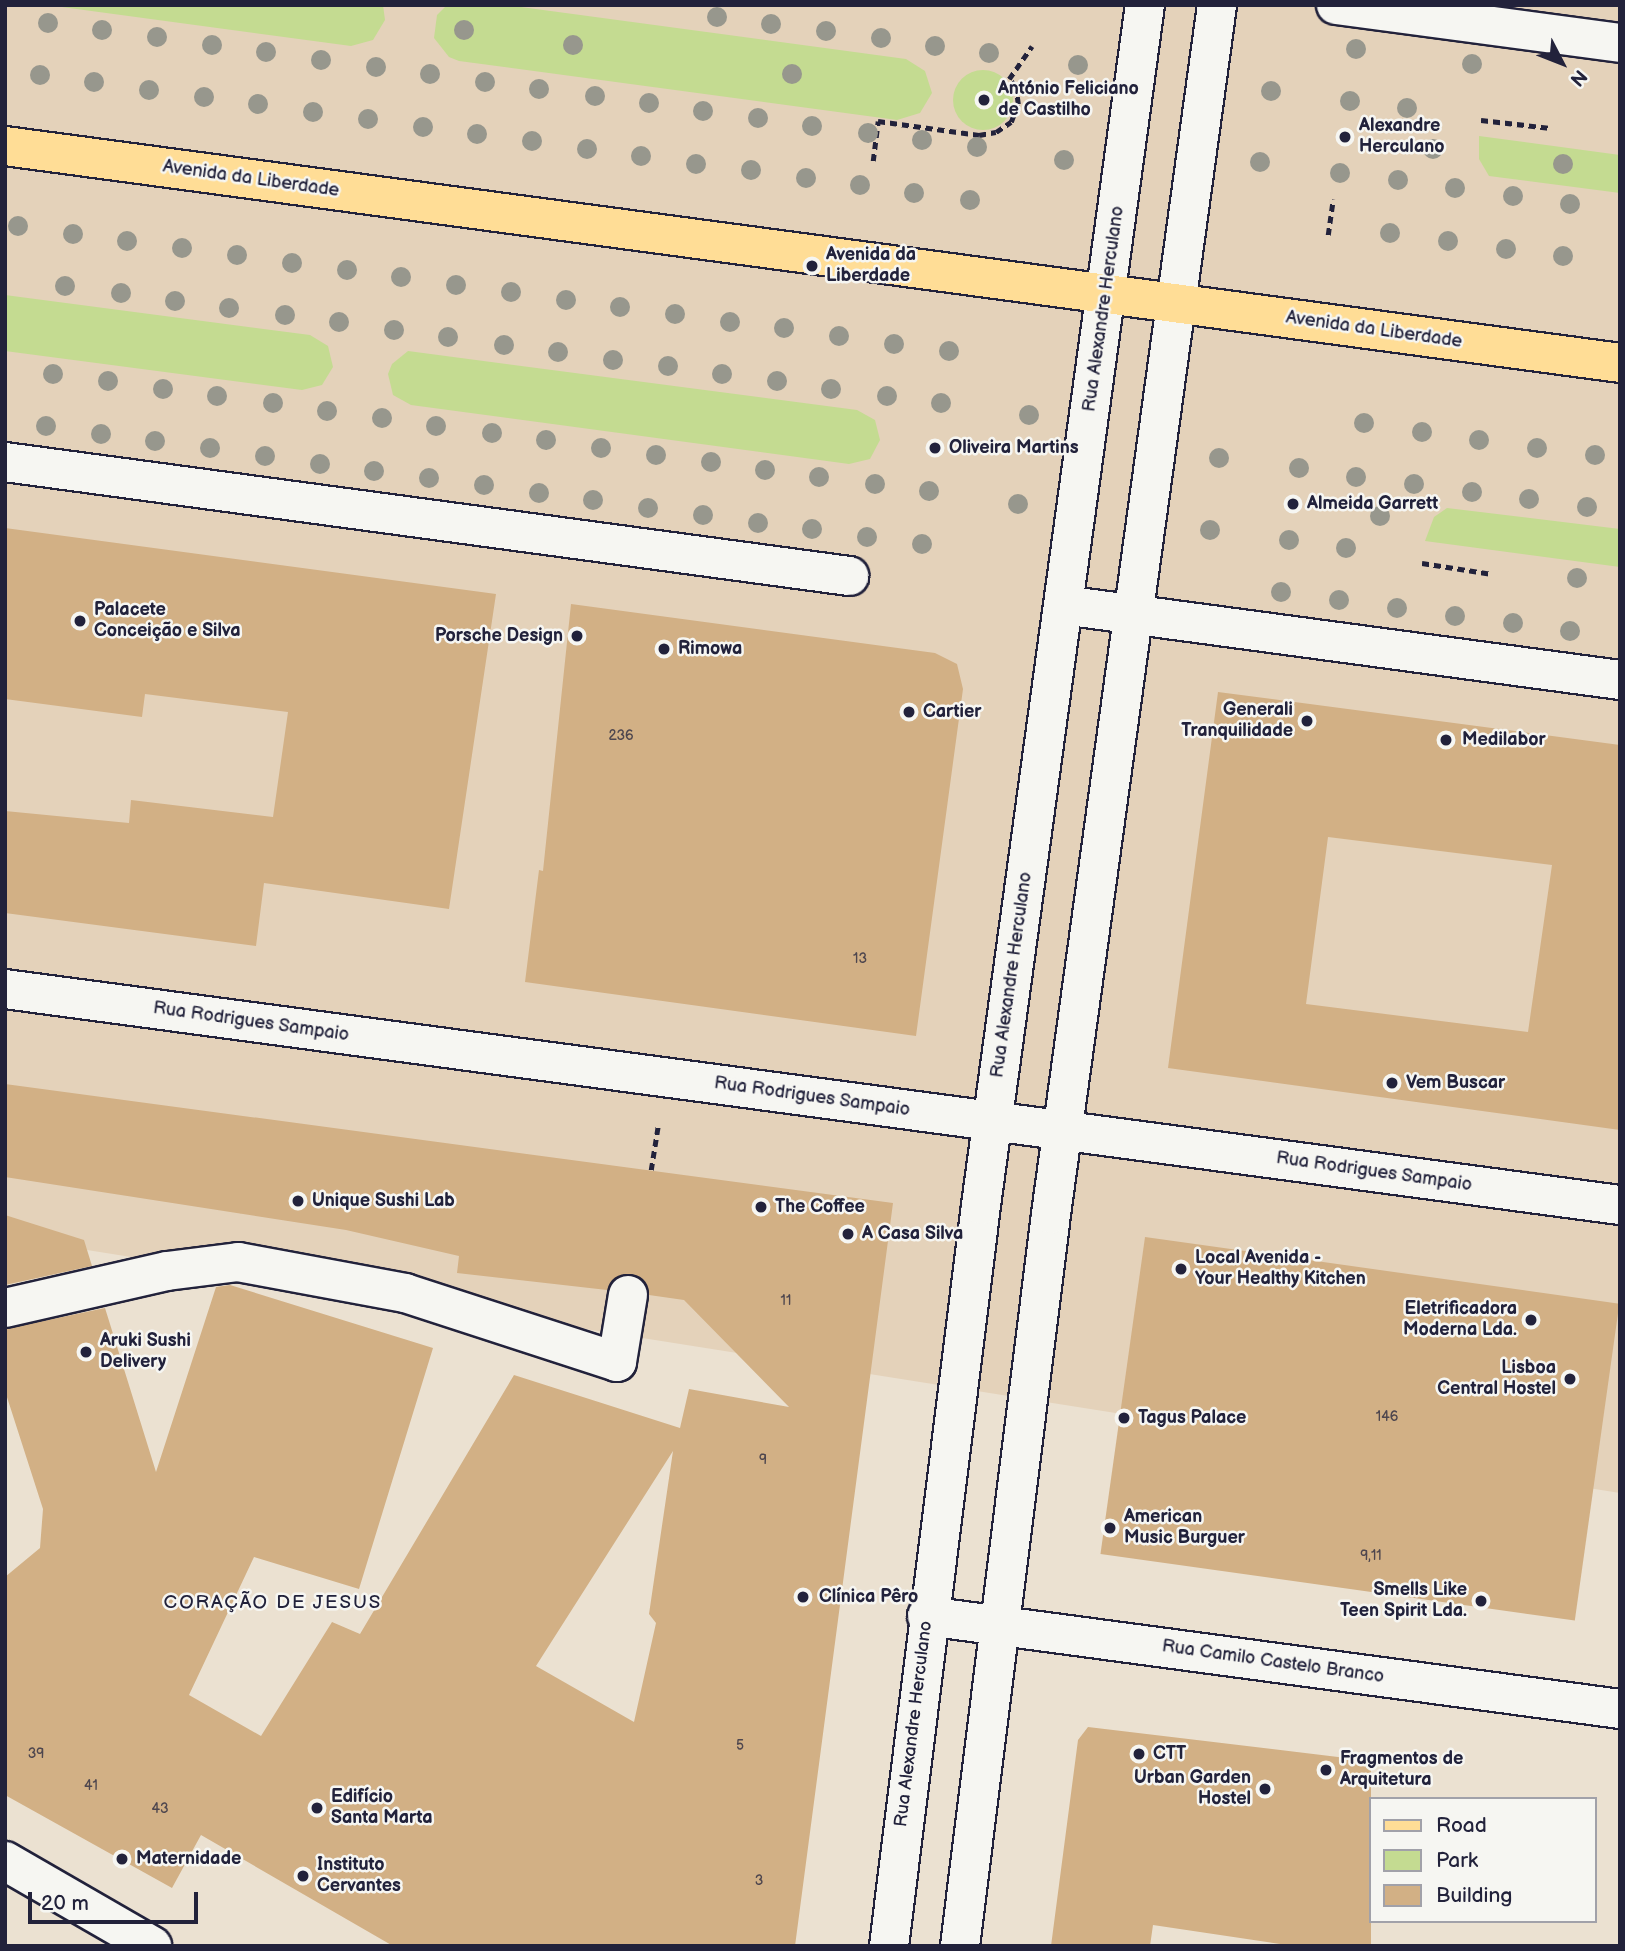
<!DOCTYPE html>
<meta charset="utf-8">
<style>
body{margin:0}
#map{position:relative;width:1625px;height:1951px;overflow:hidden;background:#ebe1d1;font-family:"Balsamiq Sans",sans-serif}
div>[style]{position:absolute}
.built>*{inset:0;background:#e4d2ba}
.green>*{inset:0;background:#c4db91}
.round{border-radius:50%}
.building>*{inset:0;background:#d2b085;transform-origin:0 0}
.path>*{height:4.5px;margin-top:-2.25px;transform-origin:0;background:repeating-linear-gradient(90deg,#22223b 0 7px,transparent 0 12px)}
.roads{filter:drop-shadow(2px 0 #22223b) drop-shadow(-2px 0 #22223b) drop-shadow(0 2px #22223b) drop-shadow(0 -2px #22223b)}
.street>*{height:38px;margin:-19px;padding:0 19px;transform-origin:19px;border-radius:19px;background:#f6f6f2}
.secondary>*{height:38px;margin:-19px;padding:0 19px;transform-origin:19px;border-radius:19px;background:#f6f6f2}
.primary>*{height:38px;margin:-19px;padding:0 19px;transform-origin:19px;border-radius:19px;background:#ffdd96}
.trees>*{width:20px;height:20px;margin:-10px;border-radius:50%;background:#97978d}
.dots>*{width:19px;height:19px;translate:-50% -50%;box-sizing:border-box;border:4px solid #f6f6f2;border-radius:50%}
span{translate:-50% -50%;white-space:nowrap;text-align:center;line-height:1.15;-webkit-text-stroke:5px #f6f6f2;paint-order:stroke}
.number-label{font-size:14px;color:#4e464e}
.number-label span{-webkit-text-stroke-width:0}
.poi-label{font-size:18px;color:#22223b;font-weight:700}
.left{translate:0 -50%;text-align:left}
.right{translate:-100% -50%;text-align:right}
.street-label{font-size:18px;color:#22223b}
.neighbourhood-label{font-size:19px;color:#22223b;letter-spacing:2px}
.frame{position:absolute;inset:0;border:7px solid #22223b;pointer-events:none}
.legend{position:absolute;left:1369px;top:1797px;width:228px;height:126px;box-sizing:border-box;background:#f6f6f2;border:2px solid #a1a1a9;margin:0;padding:9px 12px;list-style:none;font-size:21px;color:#22223b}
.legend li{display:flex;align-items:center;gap:14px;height:35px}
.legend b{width:35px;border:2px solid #a1a1a9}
.north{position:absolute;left:1527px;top:28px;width:70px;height:70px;-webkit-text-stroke:5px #f6f6f2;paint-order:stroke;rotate:132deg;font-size:19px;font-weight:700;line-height:28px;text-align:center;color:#22223b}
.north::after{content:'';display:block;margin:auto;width:24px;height:32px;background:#22223b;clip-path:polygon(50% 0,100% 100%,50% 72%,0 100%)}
.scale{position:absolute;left:28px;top:1892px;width:170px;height:32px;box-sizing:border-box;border:4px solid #22223b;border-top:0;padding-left:9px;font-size:21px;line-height:24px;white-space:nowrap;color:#22223b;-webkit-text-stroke:5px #f6f6f2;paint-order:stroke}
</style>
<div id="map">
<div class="built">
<i style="clip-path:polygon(5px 5px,1620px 5px,1620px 1493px,5px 1237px)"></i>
</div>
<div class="green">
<i style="clip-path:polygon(47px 5px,383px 5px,385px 20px,373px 40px,351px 46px)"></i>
<i style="clip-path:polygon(447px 5px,506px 5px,906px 59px,925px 71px,932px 93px,920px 113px,897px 120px,459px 61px,449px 57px,434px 38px,437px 15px)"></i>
<i class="round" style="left:953px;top:70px;width:60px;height:60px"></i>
<i style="clip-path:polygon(1479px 136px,1620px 155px,1620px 193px,1489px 176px,1479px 159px)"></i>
<i style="clip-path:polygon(5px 295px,310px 335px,328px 346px,333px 367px,322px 385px,302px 390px,5px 351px)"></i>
<i style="clip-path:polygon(408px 351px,857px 410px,875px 420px,880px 440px,870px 459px,849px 464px,411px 405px,393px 395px,388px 374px,392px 364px)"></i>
<i style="clip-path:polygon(1447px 508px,1620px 529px,1620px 567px,1425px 541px,1434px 517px)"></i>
</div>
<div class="building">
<i style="clip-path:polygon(5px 528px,496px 594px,449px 909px,264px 883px,256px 946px,5px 913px,5px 811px,129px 823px,131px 800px,273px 817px,288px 712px,145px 694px,142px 717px,5px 699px)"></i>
<i style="clip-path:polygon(571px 604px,935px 653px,957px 664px,963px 689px,916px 1036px,525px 982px,539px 870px,543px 871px)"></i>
<i style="clip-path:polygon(evenodd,1218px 692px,1620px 745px,1620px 1130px,1168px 1068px,1218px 692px,1328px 837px,1552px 865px,1528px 1032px,1306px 1004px,1328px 837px)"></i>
<i style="clip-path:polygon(evenodd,5px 1084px,893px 1203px,795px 1946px,393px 1946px,201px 1835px,172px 1888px,5px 1795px,5px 1577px,40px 1548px,43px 1509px,5px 1391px,5px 1329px,105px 1308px,156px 1472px,216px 1287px,230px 1285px,433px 1348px,359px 1589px,254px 1557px,189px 1695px,261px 1736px,332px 1622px,360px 1634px,514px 1375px,680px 1428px,689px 1389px,789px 1407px,684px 1300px,649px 1295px,642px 1279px,632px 1274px,620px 1275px,607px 1290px,457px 1273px,459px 1256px,346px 1230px,5px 1177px,5px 1084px,673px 1451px,649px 1614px,656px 1623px,634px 1722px,536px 1666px,673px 1451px)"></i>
<i style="clip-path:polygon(5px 1215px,84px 1240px,92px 1266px,5px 1285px)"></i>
<i style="left:1145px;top:1237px;width:479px;height:320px;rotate:8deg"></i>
<i style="clip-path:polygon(1088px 1727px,1371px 1761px,1371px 1946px,1294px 1946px,1153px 1925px,1150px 1946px,1051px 1946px,1078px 1740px)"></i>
</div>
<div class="path">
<i style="left:1481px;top:120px;width:70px;rotate:6.5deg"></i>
<i style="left:873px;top:161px;width:40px;rotate:-82.9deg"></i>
<i style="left:878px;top:121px;width:102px;rotate:7.9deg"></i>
<i style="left:979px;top:135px;width:17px;rotate:-10deg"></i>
<i style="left:996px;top:132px;width:18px;rotate:-34deg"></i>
<i style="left:1011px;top:122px;width:19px;rotate:-69deg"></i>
<i style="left:1018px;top:104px;width:17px;rotate:-97deg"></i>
<i style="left:1016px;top:87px;width:11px;rotate:-131deg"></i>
<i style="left:1009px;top:79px;width:40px;rotate:-55.1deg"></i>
<i style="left:1328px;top:235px;width:36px;rotate:-82deg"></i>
<i style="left:1422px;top:563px;width:71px;rotate:8.9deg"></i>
<i style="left:651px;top:1170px;width:45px;rotate:-81deg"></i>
</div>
<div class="roads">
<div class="street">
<i style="left:1336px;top:5px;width:287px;rotate:7.6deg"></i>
<i style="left:5px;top:462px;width:852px;rotate:7.69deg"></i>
<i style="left:1063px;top:605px;width:562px;rotate:7.67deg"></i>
<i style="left:5px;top:989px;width:1629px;rotate:7.62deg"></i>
<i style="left:5px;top:1308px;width:166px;rotate:-12.9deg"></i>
<i style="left:167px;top:1271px;width:72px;rotate:-7.2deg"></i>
<i style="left:238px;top:1262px;width:170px;rotate:10.5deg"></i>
<i style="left:405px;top:1293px;width:223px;rotate:18deg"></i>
<i style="left:617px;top:1362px;width:68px;rotate:-80.7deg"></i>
<i style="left:927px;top:1616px;width:699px;rotate:7.64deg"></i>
<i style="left:5px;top:1861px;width:170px;rotate:30deg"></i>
</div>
<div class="secondary">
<i style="left:889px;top:1946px;width:747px;rotate:-82.92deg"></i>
<i style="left:981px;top:1205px;width:1211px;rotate:-82.22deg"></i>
<i style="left:960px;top:1946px;width:738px;rotate:-82.91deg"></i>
<i style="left:1051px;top:1214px;width:1220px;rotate:-82.18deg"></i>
</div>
<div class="primary">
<i style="left:5px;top:146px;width:1630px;rotate:7.65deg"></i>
</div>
</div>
<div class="trees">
<i style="left:717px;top:17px"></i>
<i style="left:48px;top:23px"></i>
<i style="left:771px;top:24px"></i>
<i style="left:102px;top:30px"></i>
<i style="left:464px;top:30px"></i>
<i style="left:826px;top:31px"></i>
<i style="left:157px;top:37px"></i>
<i style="left:881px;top:38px"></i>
<i style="left:212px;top:45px"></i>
<i style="left:573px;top:45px"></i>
<i style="left:935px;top:46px"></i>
<i style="left:1356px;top:49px"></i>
<i style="left:266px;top:52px"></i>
<i style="left:989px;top:53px"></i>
<i style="left:321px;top:60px"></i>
<i style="left:1472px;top:64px"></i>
<i style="left:1078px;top:65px"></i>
<i style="left:376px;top:67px"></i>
<i style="left:430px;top:74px"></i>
<i style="left:792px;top:74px"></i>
<i style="left:40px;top:75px"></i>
<i style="left:94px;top:82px"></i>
<i style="left:485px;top:82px"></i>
<i style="left:539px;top:89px"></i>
<i style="left:149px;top:90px"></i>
<i style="left:1271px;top:91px"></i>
<i style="left:595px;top:96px"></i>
<i style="left:204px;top:97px"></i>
<i style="left:1350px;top:101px"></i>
<i style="left:649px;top:103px"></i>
<i style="left:258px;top:104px"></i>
<i style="left:1407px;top:108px"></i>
<i style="left:703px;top:111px"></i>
<i style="left:313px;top:112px"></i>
<i style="left:758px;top:118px"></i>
<i style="left:368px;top:119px"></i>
<i style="left:812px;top:126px"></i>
<i style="left:423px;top:127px"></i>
<i style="left:868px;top:133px"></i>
<i style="left:477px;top:134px"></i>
<i style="left:922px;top:140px"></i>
<i style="left:532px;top:141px"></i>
<i style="left:977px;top:147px"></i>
<i style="left:587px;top:149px"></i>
<i style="left:1433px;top:149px"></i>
<i style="left:641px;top:156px"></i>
<i style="left:1064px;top:160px"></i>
<i style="left:1260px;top:162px"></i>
<i style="left:696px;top:164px"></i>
<i style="left:1563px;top:164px"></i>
<i style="left:751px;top:170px"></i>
<i style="left:1340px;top:173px"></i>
<i style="left:806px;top:178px"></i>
<i style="left:1398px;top:180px"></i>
<i style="left:860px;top:185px"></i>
<i style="left:1455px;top:188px"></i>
<i style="left:914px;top:193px"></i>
<i style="left:1513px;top:196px"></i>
<i style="left:970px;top:200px"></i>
<i style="left:1570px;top:204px"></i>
<i style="left:18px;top:226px"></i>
<i style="left:1390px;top:233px"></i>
<i style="left:73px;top:234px"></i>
<i style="left:127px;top:241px"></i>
<i style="left:1448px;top:241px"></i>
<i style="left:182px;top:248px"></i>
<i style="left:1506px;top:249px"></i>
<i style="left:237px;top:255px"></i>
<i style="left:1563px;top:256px"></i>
<i style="left:292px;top:263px"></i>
<i style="left:347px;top:270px"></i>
<i style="left:401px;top:277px"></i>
<i style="left:456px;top:285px"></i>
<i style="left:65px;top:286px"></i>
<i style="left:511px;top:292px"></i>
<i style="left:121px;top:293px"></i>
<i style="left:566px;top:300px"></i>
<i style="left:175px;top:301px"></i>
<i style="left:620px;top:307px"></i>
<i style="left:229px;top:308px"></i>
<i style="left:675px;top:314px"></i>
<i style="left:285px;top:315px"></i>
<i style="left:339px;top:322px"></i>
<i style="left:730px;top:322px"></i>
<i style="left:784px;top:328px"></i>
<i style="left:394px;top:330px"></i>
<i style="left:839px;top:336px"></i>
<i style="left:448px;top:337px"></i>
<i style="left:894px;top:344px"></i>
<i style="left:504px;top:345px"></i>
<i style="left:949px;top:351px"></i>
<i style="left:558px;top:352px"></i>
<i style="left:613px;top:360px"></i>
<i style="left:668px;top:366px"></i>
<i style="left:53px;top:374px"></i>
<i style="left:722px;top:374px"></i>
<i style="left:108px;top:381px"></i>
<i style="left:777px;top:381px"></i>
<i style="left:163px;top:389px"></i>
<i style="left:831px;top:389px"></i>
<i style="left:217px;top:396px"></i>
<i style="left:887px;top:396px"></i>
<i style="left:273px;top:403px"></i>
<i style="left:941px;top:403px"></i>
<i style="left:327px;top:411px"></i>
<i style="left:1029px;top:415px"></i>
<i style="left:382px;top:418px"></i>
<i style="left:1364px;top:423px"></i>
<i style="left:46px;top:426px"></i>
<i style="left:436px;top:426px"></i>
<i style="left:1422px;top:432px"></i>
<i style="left:492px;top:433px"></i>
<i style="left:101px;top:434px"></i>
<i style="left:546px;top:440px"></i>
<i style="left:1479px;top:440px"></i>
<i style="left:155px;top:441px"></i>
<i style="left:210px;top:448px"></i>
<i style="left:601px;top:448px"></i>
<i style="left:1537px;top:448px"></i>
<i style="left:656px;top:455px"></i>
<i style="left:1595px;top:455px"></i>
<i style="left:265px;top:456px"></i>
<i style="left:1219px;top:458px"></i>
<i style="left:711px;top:462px"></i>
<i style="left:320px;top:464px"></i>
<i style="left:1299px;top:468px"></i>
<i style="left:765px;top:470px"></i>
<i style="left:374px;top:471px"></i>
<i style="left:819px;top:477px"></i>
<i style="left:1356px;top:477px"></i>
<i style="left:429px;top:478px"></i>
<i style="left:875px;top:484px"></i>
<i style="left:1414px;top:484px"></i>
<i style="left:484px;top:485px"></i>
<i style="left:929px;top:491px"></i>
<i style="left:1472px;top:492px"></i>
<i style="left:539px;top:493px"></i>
<i style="left:1529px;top:499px"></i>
<i style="left:593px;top:500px"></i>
<i style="left:1018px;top:504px"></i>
<i style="left:1587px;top:507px"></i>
<i style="left:648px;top:508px"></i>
<i style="left:703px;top:515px"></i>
<i style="left:1380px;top:516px"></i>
<i style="left:758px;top:523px"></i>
<i style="left:812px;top:529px"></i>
<i style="left:1210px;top:530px"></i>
<i style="left:867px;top:537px"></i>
<i style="left:1289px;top:540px"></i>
<i style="left:922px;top:544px"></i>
<i style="left:1346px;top:548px"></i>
<i style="left:1577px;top:578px"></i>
<i style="left:1281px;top:592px"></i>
<i style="left:1339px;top:600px"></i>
<i style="left:1397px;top:608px"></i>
<i style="left:1455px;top:616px"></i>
<i style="left:1513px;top:623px"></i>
<i style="left:1570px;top:631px"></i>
</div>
<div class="dots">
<i style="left:984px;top:100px;background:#22223b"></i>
<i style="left:1345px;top:137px;background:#22223b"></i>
<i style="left:812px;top:266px;background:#22223b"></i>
<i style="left:935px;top:448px;background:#22223b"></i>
<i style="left:1293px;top:504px;background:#22223b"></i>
<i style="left:80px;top:621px;background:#22223b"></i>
<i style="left:577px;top:636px;background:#22223b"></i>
<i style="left:664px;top:649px;background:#22223b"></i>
<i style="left:909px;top:712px;background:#22223b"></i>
<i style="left:1307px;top:721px;background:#22223b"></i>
<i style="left:1446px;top:740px;background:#22223b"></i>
<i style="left:1392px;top:1083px;background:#22223b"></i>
<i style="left:298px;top:1201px;background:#22223b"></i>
<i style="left:761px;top:1207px;background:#22223b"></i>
<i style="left:848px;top:1234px;background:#22223b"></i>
<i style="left:1181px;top:1269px;background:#22223b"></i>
<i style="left:1531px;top:1320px;background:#22223b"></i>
<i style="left:86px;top:1352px;background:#22223b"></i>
<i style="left:1570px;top:1379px;background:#22223b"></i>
<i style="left:1124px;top:1418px;background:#22223b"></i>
<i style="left:1110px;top:1528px;background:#22223b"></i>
<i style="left:803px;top:1597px;background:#22223b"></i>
<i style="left:1481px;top:1601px;background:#22223b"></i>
<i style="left:1139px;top:1754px;background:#22223b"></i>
<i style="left:1326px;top:1770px;background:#22223b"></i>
<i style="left:1265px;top:1789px;background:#22223b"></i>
<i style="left:317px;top:1808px;background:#22223b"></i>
<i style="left:122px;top:1859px;background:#22223b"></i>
<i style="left:303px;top:1876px;background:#22223b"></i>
</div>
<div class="number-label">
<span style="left:621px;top:736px">236</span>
<span style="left:860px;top:959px">13</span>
<span style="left:786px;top:1301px">11</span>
<span style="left:1387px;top:1417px">146</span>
<span style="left:763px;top:1460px">9</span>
<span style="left:1371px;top:1556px">9,11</span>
<span style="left:740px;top:1746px">5</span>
<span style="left:36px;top:1754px">39</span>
<span style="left:91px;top:1786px">41</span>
<span style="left:160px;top:1809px">43</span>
<span style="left:759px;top:1881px">3</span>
</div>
<div class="poi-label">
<span class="left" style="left:998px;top:100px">António Feliciano<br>de Castilho</span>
<span class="left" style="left:1359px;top:137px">Alexandre<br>Herculano</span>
<span class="left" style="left:826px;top:266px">Avenida da<br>Liberdade</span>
<span class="left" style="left:949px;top:448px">Oliveira Martins</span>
<span class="left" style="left:1307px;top:504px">Almeida Garrett</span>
<span class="left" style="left:94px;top:621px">Palacete<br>Conceição e Silva</span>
<span class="right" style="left:563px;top:636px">Porsche Design</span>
<span class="left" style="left:678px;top:649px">Rimowa</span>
<span class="right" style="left:1293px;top:721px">Generali<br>Tranquilidade</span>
<span class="left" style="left:923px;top:712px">Cartier</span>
<span class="left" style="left:1462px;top:740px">Medilabor</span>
<span class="left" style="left:1406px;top:1083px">Vem Buscar</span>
<span class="left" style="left:312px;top:1201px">Unique Sushi Lab</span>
<span class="left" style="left:775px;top:1207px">The Coffee</span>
<span class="left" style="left:862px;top:1234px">A Casa Silva</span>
<span class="left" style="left:1195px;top:1269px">Local Avenida -<br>Your Healthy Kitchen</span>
<span class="right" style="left:1517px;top:1320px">Eletrificadora<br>Moderna Lda.</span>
<span class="left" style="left:100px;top:1352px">Aruki Sushi<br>Delivery</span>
<span class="right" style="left:1556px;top:1379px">Lisboa<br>Central Hostel</span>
<span class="left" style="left:1138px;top:1418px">Tagus Palace</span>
<span class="left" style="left:1124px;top:1528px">American<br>Music Burguer</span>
<span class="right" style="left:1467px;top:1601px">Smells Like<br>Teen Spirit Lda.</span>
<span class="left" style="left:819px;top:1597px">Clínica Pêro</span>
<span class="left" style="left:1153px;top:1754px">CTT</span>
<span class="left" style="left:1340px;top:1770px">Fragmentos de<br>Arquitetura</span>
<span class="right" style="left:1251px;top:1789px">Urban Garden<br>Hostel</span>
<span class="left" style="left:331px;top:1808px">Edifício<br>Santa Marta</span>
<span class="left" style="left:136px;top:1859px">Maternidade</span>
<span class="left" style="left:317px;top:1876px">Instituto<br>Cervantes</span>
</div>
<div class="street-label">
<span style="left:251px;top:179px;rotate:8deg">Avenida da Liberdade</span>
<span style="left:1104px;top:309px;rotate:-82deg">Rua Alexandre Herculano</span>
<span style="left:1374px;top:330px;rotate:8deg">Avenida da Liberdade</span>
<span style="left:1012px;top:975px;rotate:-82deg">Rua Alexandre Herculano</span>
<span style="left:251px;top:1022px;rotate:8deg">Rua Rodrigues Sampaio</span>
<span style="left:812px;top:1097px;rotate:8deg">Rua Rodrigues Sampaio</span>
<span style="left:1374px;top:1172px;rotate:8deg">Rua Rodrigues Sampaio</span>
<span style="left:1273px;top:1662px;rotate:8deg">Rua Camilo Castelo Branco</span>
<span style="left:914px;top:1724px;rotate:-83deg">Rua Alexandre Herculano</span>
</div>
<div class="neighbourhood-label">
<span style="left:273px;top:1603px">CORAÇÃO DE JESUS</span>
</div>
<div class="frame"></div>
<ul class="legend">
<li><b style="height:9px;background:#ffdd96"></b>Road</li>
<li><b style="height:19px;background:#c4db91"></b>Park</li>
<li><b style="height:19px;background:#d2b085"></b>Building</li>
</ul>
<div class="north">N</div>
<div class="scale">20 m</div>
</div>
